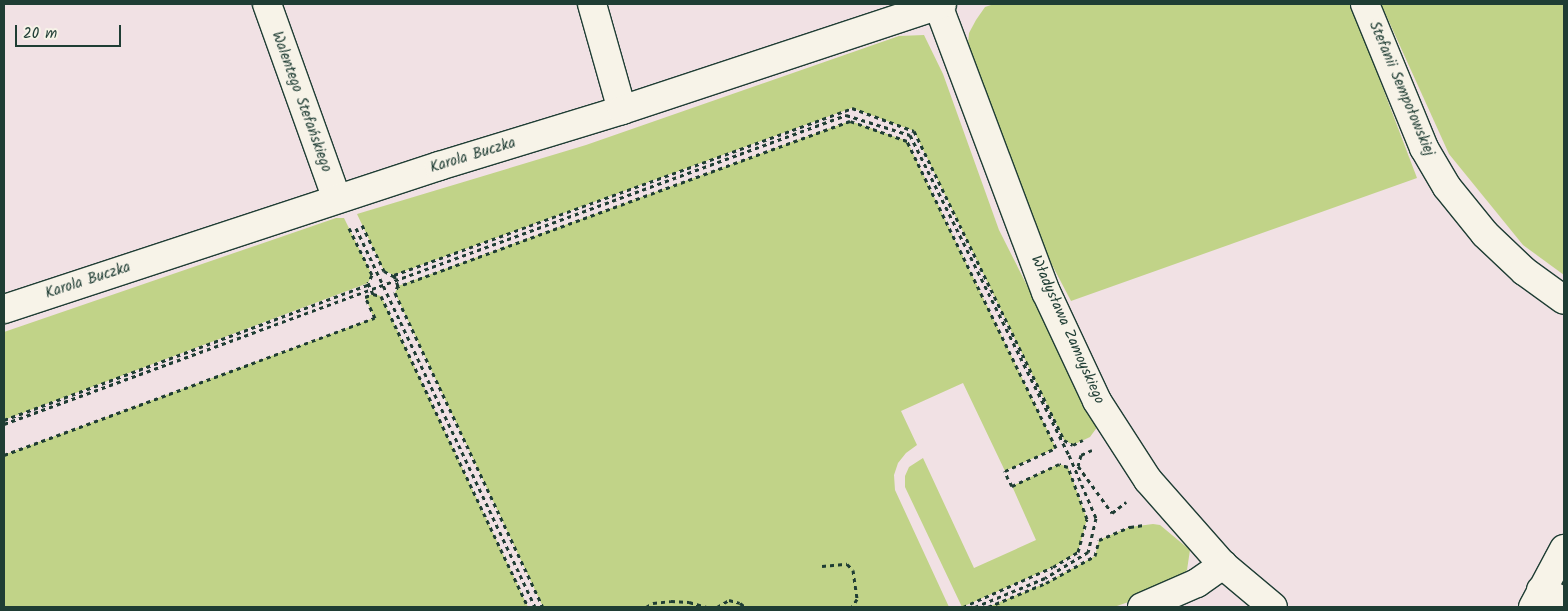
<!DOCTYPE html>
<meta charset="utf-8">
<style>
body{margin:0}
#map{position:relative;width:1568px;height:611px;overflow:hidden;background:#f1e1e4;font-family:Kalam,sans-serif}
div>[style]{position:absolute}
.green>*{inset:0;background:#c1d388}
.path>*{height:3px;margin-top:-1.5px;transform-origin:0;background:repeating-linear-gradient(90deg,#1f3d34 0 4px,transparent 0 8px)}
.roads{filter:drop-shadow(1px 0 #1f3d34) drop-shadow(-1px 0 #1f3d34) drop-shadow(0 1px #1f3d34) drop-shadow(0 -1px #1f3d34)}
.minor>*{height:28px;margin:-14px;padding:0 14px;transform-origin:14px;border-radius:14px;background:#f7f3e8}
span{translate:-50% -50%;white-space:nowrap;text-align:center;line-height:1.15;-webkit-text-stroke:4px #f7f3e8;paint-order:stroke}
.street-label{font-size:15px;color:#1f3d34}
.frame{position:absolute;inset:0;border:5px solid #1f3d34;pointer-events:none}
.scale{position:absolute;left:15px;top:25px;width:106px;height:22px;box-sizing:border-box;border:2px solid #1f3d34;border-top:0;padding-left:6px;font-size:15px;line-height:18px;white-space:nowrap;color:#1f3d34;-webkit-text-stroke:4px #f7f3e8;paint-order:stroke}
</style>
<div id="map">
<div class="green">
<i style="clip-path:polygon(994px 4px,1351px 4px,1417px 178px,1071px 301px,1051px 263px,968px 44px,969px 33px,976px 20px,985px 7px)"></i>
<i style="clip-path:polygon(1381px 4px,1564px 4px,1564px 275px,1523px 245px,1449px 154px)"></i>
<i style="clip-path:polygon(924px 35px,943px 74px,999px 230px,1098px 426px,1090px 437px,1073px 445px,1064px 440px,914px 131px,852px 108px,394px 275px,384px 271px,357px 214px,586px 145px,899px 36px)"></i>
<i style="clip-path:polygon(850px 121px,907px 141px,1056px 448px,1005px 471px,963px 383px,901px 411px,917px 445px,906px 453px,898px 463px,894px 475px,895px 490px,949px 607px,543px 607px,395px 293px,398px 286px)"></i>
<i style="clip-path:polygon(336px 218px,344px 218px,372px 275px,368px 283px,4px 420px,4px 332px)"></i>
<i style="clip-path:polygon(373px 294px,381px 296px,528px 607px,4px 607px,4px 455px,374px 318px,365px 297px)"></i>
<i style="clip-path:polygon(923px 458px,974px 568px,1036px 540px,1012px 486px,1059px 464px,1068px 467px,1087px 519px,1078px 552px,1053px 567px,962px 607px,905px 487px,905px 476px,909px 467px)"></i>
<i style="clip-path:polygon(1153px 524px,1160px 525px,1190px 550px,1187px 570px,1172px 587px,1114px 607px,988px 607px,1046px 583px,1095px 556px,1099px 540px,1130px 527px)"></i>
</div>
<div class="path">
<i style="left:362px;top:225px;width:51px;rotate:64.4deg"></i>
<i style="left:384px;top:271px;width:13px;rotate:29deg"></i>
<i style="left:349px;top:228px;width:52px;rotate:63.9deg"></i>
<i style="left:372px;top:275px;width:9px;rotate:117deg"></i>
<i style="left:368px;top:283px;width:12px;rotate:66deg"></i>
<i style="left:373px;top:294px;width:8px;rotate:14deg"></i>
<i style="left:381px;top:296px;width:344px;rotate:64.7deg"></i>
<i style="left:356px;top:228px;width:419px;rotate:64.7deg"></i>
<i style="left:398px;top:285px;width:9px;rotate:111deg"></i>
<i style="left:395px;top:293px;width:347px;rotate:64.8deg"></i>
<i style="left:4px;top:420px;width:390px;rotate:-20.4deg"></i>
<i style="left:4px;top:424px;width:897px;rotate:-20.15deg"></i>
<i style="left:846px;top:115px;width:67px;rotate:17.4deg"></i>
<i style="left:910px;top:135px;width:357px;rotate:63.6deg"></i>
<i style="left:1069px;top:455px;width:69px;rotate:66.8deg"></i>
<i style="left:1096px;top:518px;width:35px;rotate:103deg"></i>
<i style="left:1088px;top:552px;width:50px;rotate:148.8deg"></i>
<i style="left:1045px;top:578px;width:76px;rotate:157.5deg"></i>
<i style="left:1092px;top:450px;width:12px;rotate:156deg"></i>
<i style="left:1081px;top:455px;width:11px;rotate:105deg"></i>
<i style="left:1078px;top:466px;width:58px;rotate:54.1deg"></i>
<i style="left:1112px;top:513px;width:18px;rotate:-38deg"></i>
<i style="left:4px;top:455px;width:395px;rotate:-20.3deg"></i>
<i style="left:375px;top:318px;width:23px;rotate:-115deg"></i>
<i style="left:365px;top:297px;width:9px;rotate:-21deg"></i>
<i style="left:822px;top:566px;width:25px;rotate:-5deg"></i>
<i style="left:847px;top:564px;width:8px;rotate:45deg"></i>
<i style="left:853px;top:570px;width:29px;rotate:82deg"></i>
<i style="left:857px;top:599px;width:9px;rotate:122deg"></i>
<i style="left:646px;top:607px;width:8px;rotate:-30deg"></i>
<i style="left:653px;top:603px;width:18px;rotate:-6deg"></i>
<i style="left:671px;top:601px;width:18px;rotate:3deg"></i>
<i style="left:689px;top:602px;width:19px;rotate:16deg"></i>
<i style="left:717px;top:607px;width:14px;rotate:-30deg"></i>
<i style="left:729px;top:600px;width:11px;rotate:15deg"></i>
<i style="left:740px;top:603px;width:6px;rotate:39deg"></i>
<i style="left:963px;top:607px;width:98px;rotate:-24deg"></i>
<i style="left:1053px;top:567px;width:29px;rotate:-31deg"></i>
<i style="left:1078px;top:552px;width:34px;rotate:-75deg"></i>
<i style="left:1087px;top:519px;width:55px;rotate:-110.1deg"></i>
<i style="left:1068px;top:467px;width:9px;rotate:-162deg"></i>
<i style="left:1059px;top:464px;width:52px;rotate:154.9deg"></i>
<i style="left:1012px;top:486px;width:8px;rotate:-120deg"></i>
<i style="left:1008px;top:479px;width:9px;rotate:-111deg"></i>
<i style="left:1005px;top:471px;width:56px;rotate:-24.3deg"></i>
<i style="left:1056px;top:448px;width:341px;rotate:-115.9deg"></i>
<i style="left:907px;top:141px;width:60px;rotate:-160.7deg"></i>
<i style="left:850px;top:121px;width:481px;rotate:159.9deg"></i>
<i style="left:398px;top:286px;width:12px;rotate:-110deg"></i>
<i style="left:394px;top:275px;width:487px;rotate:-20deg"></i>
<i style="left:852px;top:108px;width:66px;rotate:20.4deg"></i>
<i style="left:914px;top:131px;width:343px;rotate:64.1deg"></i>
<i style="left:1064px;top:440px;width:10px;rotate:29deg"></i>
<i style="left:1073px;top:445px;width:11px;rotate:-27deg"></i>
<i style="left:988px;top:607px;width:63px;rotate:-22.5deg"></i>
<i style="left:1046px;top:583px;width:56px;rotate:-28.9deg"></i>
<i style="left:1095px;top:556px;width:16px;rotate:-76deg"></i>
<i style="left:1099px;top:540px;width:34px;rotate:-23deg"></i>
<i style="left:1130px;top:527px;width:14px;rotate:-8deg"></i>
</div>
<div class="roads">
<div class="minor">
<i style="left:267px;top:4px;width:207px;rotate:70.3deg"></i>
<i style="left:592px;top:4px;width:110px;rotate:74.2deg"></i>
<i style="left:1365px;top:4px;width:156px;rotate:67.7deg"></i>
<i style="left:1424px;top:148px;width:45px;rotate:59.5deg"></i>
<i style="left:1447px;top:187px;width:60px;rotate:51deg"></i>
<i style="left:1485px;top:234px;width:54px;rotate:43.5deg"></i>
<i style="left:1524px;top:271px;width:49px;rotate:35.9deg"></i>
<i style="left:938px;top:5px;width:307px;rotate:69.4deg"></i>
<i style="left:1046px;top:292px;width:120px;rotate:64.9deg"></i>
<i style="left:1097px;top:401px;width:94px;rotate:57.2deg"></i>
<i style="left:1148px;top:480px;width:113px;rotate:48.6deg"></i>
<i style="left:1223px;top:565px;width:65px;rotate:40deg"></i>
<i style="left:4px;top:309px;width:458px;rotate:-18.2deg"></i>
<i style="left:439px;top:166px;width:191px;rotate:-17deg"></i>
<i style="left:622px;top:110px;width:337px;rotate:-18.3deg"></i>
<i style="left:1541px;top:590px;width:25px;rotate:26deg"></i>
<i style="left:1142px;top:607px;width:60px;rotate:-23.6deg"></i>
<i style="left:1197px;top:583px;width:32px;rotate:-35deg"></i>
<i style="left:1533px;top:607px;width:66px;rotate:-61.9deg"></i>
</div>
</div>
<div class="street-label">
<span style="left:1401px;top:89px;rotate:67deg">Stefanii Sempołowskiej</span>
<span style="left:301px;top:102px;rotate:70deg">Walentego Stefańskiego</span>
<span style="left:473px;top:156px;rotate:-17deg">Karola Buczka</span>
<span style="left:88px;top:281px;rotate:-18deg">Karola Buczka</span>
<span style="left:1067px;top:330px;rotate:66deg">Władysława Zamoyskiego</span>
</div>
<div class="frame"></div>
<div class="scale">20 m</div>
</div>
